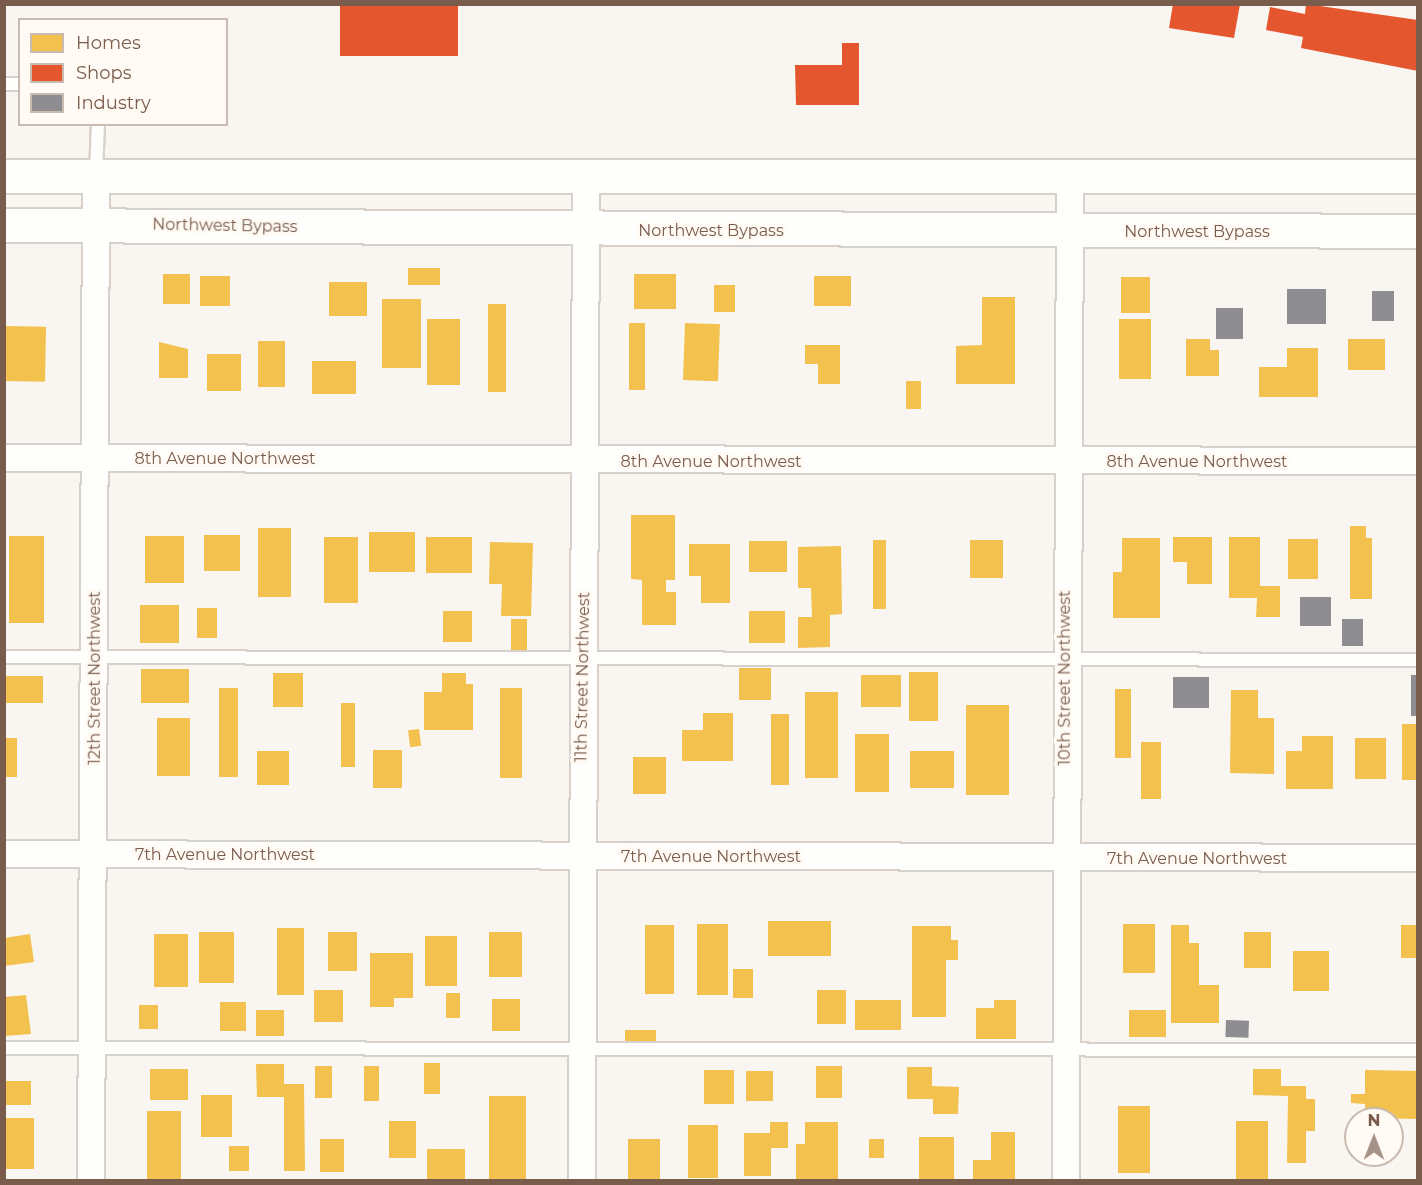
<!DOCTYPE html>
<style>
body{margin:0}
#map{position:relative;width:1422px;height:1185px;overflow:hidden;background:#f9f5f0;font-family:Montserrat,sans-serif}
div>[style]{position:absolute}
.homes>*{inset:0;background:#f2c14e;transform-origin:0 0}
.shops>*{inset:0;background:#e4572e;transform-origin:0 0}
.industry>*{inset:0;background:#8d8d92;transform-origin:0 0}
.roads{filter:drop-shadow(2px 0 #d7d1cb) drop-shadow(-2px 0 #d7d1cb) drop-shadow(0 2px #d7d1cb) drop-shadow(0 -2px #d7d1cb)}
.service>*{height:12px;margin:-6px;padding:0 6px;transform-origin:6px;border-radius:6px;background:#fefefd}
.minor>*{height:26px;margin:-13px;padding:0 13px;transform-origin:13px;border-radius:13px;background:#fefefd}
.secondary>*{height:33px;margin:-16.5px;padding:0 16.5px;transform-origin:16.5px;border-radius:16.5px;background:#fefefd}
span{translate:-50% -50%;white-space:nowrap;text-align:center;line-height:1.15;-webkit-text-stroke:6px #fffaf3;paint-order:stroke}
.street-label{font-size:16px;color:#7a5c4d}
.frame{position:absolute;inset:0;border:6px solid #7a5c4d;pointer-events:none}
.legend{position:absolute;left:18px;top:18px;width:210px;height:108px;box-sizing:border-box;background:#fffaf3;border:2px solid #cabbb1;margin:0;padding:8px 10px;list-style:none;font-size:18px;color:#7a5c4d}
.legend li{display:flex;align-items:center;gap:12px;height:30px}
.legend b{width:30px;border:2px solid #cabbb1}
.north{position:absolute;left:1344px;top:1107px;width:60px;height:60px;box-sizing:border-box;background:#fffaf3;border:2px solid #cabbb1;border-radius:50%;rotate:0deg;font-size:16px;font-weight:700;line-height:24px;text-align:center;color:#7a5c4d}
.north::after{content:'';display:block;margin:auto;width:21px;height:27px;background:#a69286;clip-path:polygon(50% 0,100% 100%,50% 72%,0 100%)}
</style>
<div id="map">
<div class="homes">
<i style="left:440px;top:268px;width:17px;height:32px;rotate:90deg"></i>
<i style="left:163px;top:274px;width:27px;height:30px"></i>
<i style="left:634px;top:274px;width:42px;height:35px"></i>
<i style="left:200px;top:276px;width:30px;height:30px"></i>
<i style="left:814px;top:276px;width:37px;height:30px"></i>
<i style="left:1121px;top:277px;width:29px;height:36px"></i>
<i style="left:329px;top:282px;width:38px;height:34px"></i>
<i style="left:714px;top:285px;width:21px;height:27px"></i>
<i style="clip-path:polygon(982px 297px,1015px 297px,1015px 384px,956px 384px,956px 346px,982px 345px)"></i>
<i style="left:382px;top:299px;width:39px;height:69px"></i>
<i style="left:488px;top:304px;width:18px;height:88px"></i>
<i style="left:427px;top:319px;width:33px;height:66px"></i>
<i style="left:1119px;top:319px;width:32px;height:60px"></i>
<i style="left:629px;top:323px;width:16px;height:67px"></i>
<i style="left:685px;top:323px;width:35px;height:57px;rotate:2deg"></i>
<i style="left:4px;top:326px;width:42px;height:55px;rotate:1deg"></i>
<i style="clip-path:polygon(1186px 339px,1210px 339px,1210px 350px,1219px 350px,1219px 376px,1186px 376px)"></i>
<i style="left:1348px;top:339px;width:37px;height:31px"></i>
<i style="left:258px;top:341px;width:27px;height:46px"></i>
<i style="clip-path:polygon(159px 342px,188px 349px,188px 378px,159px 378px)"></i>
<i style="clip-path:polygon(805px 345px,840px 345px,840px 384px,818px 384px,818px 364px,805px 364px)"></i>
<i style="clip-path:polygon(1287px 348px,1318px 348px,1318px 397px,1259px 397px,1259px 367px,1287px 367px)"></i>
<i style="left:207px;top:354px;width:34px;height:37px"></i>
<i style="left:312px;top:361px;width:44px;height:33px"></i>
<i style="left:906px;top:381px;width:15px;height:28px"></i>
<i style="clip-path:polygon(631px 515px,675px 515px,675px 580px,666px 580px,666px 592px,676px 592px,676px 625px,642px 625px,642px 580px,631px 579px)"></i>
<i style="clip-path:polygon(1350px 526px,1366px 526px,1366px 538px,1372px 538px,1372px 599px,1350px 599px)"></i>
<i style="left:258px;top:528px;width:33px;height:69px"></i>
<i style="left:369px;top:532px;width:46px;height:40px"></i>
<i style="left:204px;top:535px;width:36px;height:36px"></i>
<i style="left:9px;top:536px;width:35px;height:87px"></i>
<i style="left:145px;top:536px;width:39px;height:47px"></i>
<i style="left:324px;top:537px;width:34px;height:66px"></i>
<i style="left:426px;top:537px;width:46px;height:36px"></i>
<i style="clip-path:polygon(1173px 537px,1212px 537px,1212px 584px,1187px 584px,1187px 562px,1173px 562px)"></i>
<i style="clip-path:polygon(1229px 537px,1260px 537px,1260px 586px,1280px 586px,1280px 617px,1256px 617px,1257px 598px,1229px 598px)"></i>
<i style="clip-path:polygon(1122px 538px,1160px 538px,1160px 618px,1113px 618px,1113px 572px,1122px 572px)"></i>
<i style="left:1288px;top:539px;width:30px;height:40px"></i>
<i style="left:873px;top:540px;width:13px;height:69px"></i>
<i style="left:970px;top:540px;width:33px;height:38px"></i>
<i style="left:749px;top:541px;width:38px;height:31px"></i>
<i style="clip-path:polygon(490px 542px,533px 543px,531px 616px,501px 616px,502px 584px,489px 584px)"></i>
<i style="clip-path:polygon(689px 544px,730px 544px,730px 603px,701px 603px,701px 576px,689px 576px)"></i>
<i style="clip-path:polygon(841px 546px,842px 614px,830px 615px,830px 647px,798px 648px,798px 617px,812px 617px,811px 588px,798px 588px,798px 547px)"></i>
<i style="left:140px;top:605px;width:39px;height:38px"></i>
<i style="left:197px;top:608px;width:20px;height:30px"></i>
<i style="left:443px;top:611px;width:29px;height:31px"></i>
<i style="left:749px;top:611px;width:36px;height:32px"></i>
<i style="left:511px;top:619px;width:16px;height:32px"></i>
<i style="left:739px;top:668px;width:32px;height:32px"></i>
<i style="left:141px;top:669px;width:48px;height:34px"></i>
<i style="left:909px;top:672px;width:29px;height:49px"></i>
<i style="left:273px;top:673px;width:30px;height:34px"></i>
<i style="clip-path:polygon(442px 673px,466px 673px,466px 684px,473px 684px,473px 730px,424px 730px,424px 692px,442px 692px)"></i>
<i style="left:861px;top:675px;width:40px;height:32px"></i>
<i style="left:4px;top:676px;width:39px;height:27px"></i>
<i style="left:219px;top:688px;width:19px;height:89px"></i>
<i style="left:500px;top:688px;width:22px;height:90px"></i>
<i style="left:1115px;top:689px;width:16px;height:69px"></i>
<i style="clip-path:polygon(1231px 690px,1258px 690px,1258px 718px,1274px 718px,1274px 774px,1230px 773px)"></i>
<i style="left:805px;top:692px;width:33px;height:86px"></i>
<i style="left:341px;top:703px;width:14px;height:64px"></i>
<i style="left:966px;top:705px;width:43px;height:90px"></i>
<i style="clip-path:polygon(703px 713px,733px 713px,733px 761px,682px 761px,682px 730px,703px 730px)"></i>
<i style="left:771px;top:714px;width:18px;height:71px"></i>
<i style="left:157px;top:718px;width:33px;height:58px"></i>
<i style="left:1402px;top:724px;width:14px;height:56px"></i>
<i style="left:419px;top:729px;width:17px;height:11px;rotate:83deg"></i>
<i style="left:855px;top:734px;width:34px;height:58px"></i>
<i style="clip-path:polygon(1302px 736px,1333px 736px,1333px 789px,1286px 789px,1286px 751px,1302px 751px)"></i>
<i style="left:4px;top:738px;width:13px;height:39px"></i>
<i style="left:1355px;top:738px;width:31px;height:41px"></i>
<i style="left:1141px;top:742px;width:20px;height:57px"></i>
<i style="left:373px;top:750px;width:29px;height:38px"></i>
<i style="left:257px;top:751px;width:32px;height:34px"></i>
<i style="left:910px;top:751px;width:44px;height:37px"></i>
<i style="left:633px;top:757px;width:33px;height:37px"></i>
<i style="left:768px;top:921px;width:63px;height:35px"></i>
<i style="left:697px;top:924px;width:31px;height:71px"></i>
<i style="left:1123px;top:924px;width:32px;height:49px"></i>
<i style="left:645px;top:925px;width:29px;height:69px"></i>
<i style="clip-path:polygon(1171px 925px,1189px 925px,1189px 943px,1199px 943px,1199px 985px,1219px 985px,1219px 1023px,1171px 1023px)"></i>
<i style="left:1401px;top:925px;width:17px;height:33px"></i>
<i style="clip-path:polygon(912px 926px,951px 926px,951px 940px,958px 940px,958px 960px,946px 960px,946px 1017px,912px 1017px)"></i>
<i style="left:277px;top:928px;width:27px;height:67px"></i>
<i style="left:199px;top:932px;width:35px;height:51px"></i>
<i style="left:328px;top:932px;width:29px;height:39px"></i>
<i style="left:489px;top:932px;width:33px;height:45px"></i>
<i style="left:1244px;top:932px;width:27px;height:36px"></i>
<i style="clip-path:polygon(30px 934px,34px 962px,4px 966px,4px 938px)"></i>
<i style="left:154px;top:934px;width:34px;height:53px"></i>
<i style="left:425px;top:936px;width:32px;height:50px"></i>
<i style="left:1293px;top:951px;width:36px;height:40px"></i>
<i style="clip-path:polygon(370px 953px,413px 953px,413px 998px,394px 998px,394px 1007px,370px 1007px)"></i>
<i style="left:733px;top:969px;width:20px;height:29px"></i>
<i style="left:314px;top:990px;width:29px;height:32px"></i>
<i style="left:817px;top:990px;width:29px;height:34px"></i>
<i style="left:446px;top:993px;width:14px;height:25px"></i>
<i style="clip-path:polygon(26px 995px,31px 1034px,4px 1036px,4px 997px)"></i>
<i style="left:492px;top:999px;width:28px;height:32px"></i>
<i style="left:855px;top:1000px;width:46px;height:30px"></i>
<i style="clip-path:polygon(994px 1000px,1016px 1000px,1016px 1039px,976px 1039px,976px 1008px,994px 1008px)"></i>
<i style="left:220px;top:1002px;width:26px;height:29px"></i>
<i style="left:139px;top:1005px;width:19px;height:24px"></i>
<i style="left:256px;top:1010px;width:28px;height:26px"></i>
<i style="left:1129px;top:1010px;width:37px;height:27px"></i>
<i style="left:625px;top:1030px;width:31px;height:12px"></i>
<i style="left:424px;top:1063px;width:16px;height:31px"></i>
<i style="clip-path:polygon(256px 1064px,284px 1064px,284px 1084px,304px 1084px,305px 1171px,284px 1171px,284px 1097px,257px 1097px)"></i>
<i style="left:315px;top:1066px;width:17px;height:32px"></i>
<i style="left:364px;top:1066px;width:15px;height:35px"></i>
<i style="left:816px;top:1066px;width:26px;height:32px"></i>
<i style="clip-path:polygon(907px 1067px,932px 1067px,932px 1086px,959px 1087px,958px 1114px,933px 1114px,933px 1099px,907px 1099px)"></i>
<i style="left:150px;top:1069px;width:38px;height:31px"></i>
<i style="clip-path:polygon(1253px 1069px,1281px 1069px,1281px 1086px,1306px 1086px,1306px 1099px,1315px 1099px,1315px 1131px,1306px 1131px,1306px 1163px,1287px 1163px,1288px 1096px,1253px 1095px)"></i>
<i style="left:704px;top:1070px;width:30px;height:34px"></i>
<i style="clip-path:polygon(1365px 1070px,1418px 1071px,1418px 1119px,1365px 1118px,1365px 1104px,1351px 1103px,1351px 1094px,1365px 1094px)"></i>
<i style="left:746px;top:1071px;width:27px;height:30px"></i>
<i style="left:4px;top:1081px;width:27px;height:24px"></i>
<i style="left:201px;top:1095px;width:31px;height:42px"></i>
<i style="left:489px;top:1096px;width:37px;height:84px"></i>
<i style="left:1118px;top:1106px;width:32px;height:67px"></i>
<i style="left:147px;top:1111px;width:34px;height:69px"></i>
<i style="left:4px;top:1118px;width:30px;height:51px"></i>
<i style="left:389px;top:1121px;width:27px;height:37px"></i>
<i style="left:1236px;top:1121px;width:32px;height:59px"></i>
<i style="clip-path:polygon(770px 1122px,788px 1122px,788px 1148px,771px 1148px,771px 1176px,744px 1176px,744px 1133px,770px 1133px)"></i>
<i style="clip-path:polygon(805px 1122px,838px 1122px,838px 1180px,796px 1180px,796px 1144px,805px 1144px)"></i>
<i style="left:688px;top:1125px;width:30px;height:53px"></i>
<i style="clip-path:polygon(991px 1132px,1015px 1132px,1015px 1180px,973px 1180px,973px 1160px,991px 1160px)"></i>
<i style="left:919px;top:1137px;width:35px;height:43px"></i>
<i style="left:320px;top:1139px;width:24px;height:33px"></i>
<i style="left:628px;top:1139px;width:32px;height:41px"></i>
<i style="left:869px;top:1139px;width:15px;height:19px"></i>
<i style="left:229px;top:1146px;width:20px;height:25px"></i>
<i style="left:427px;top:1149px;width:38px;height:31px"></i>
</div>
<div class="shops">
<i style="left:340px;top:4px;width:118px;height:52px"></i>
<i style="clip-path:polygon(1173px 4px,1240px 4px,1234px 38px,1169px 28px)"></i>
<i style="clip-path:polygon(1306px 4px,1418px 20px,1418px 71px,1301px 48px,1303px 37px,1266px 30px,1270px 7px,1305px 14px)"></i>
<i style="clip-path:polygon(842px 43px,859px 43px,859px 105px,796px 105px,795px 65px,842px 65px)"></i>
</div>
<div class="industry">
<i style="left:1287px;top:289px;width:39px;height:35px"></i>
<i style="left:1372px;top:291px;width:22px;height:30px"></i>
<i style="left:1216px;top:308px;width:27px;height:31px"></i>
<i style="left:1300px;top:597px;width:31px;height:29px"></i>
<i style="left:1342px;top:619px;width:21px;height:27px"></i>
<i style="left:1411px;top:675px;width:7px;height:41px"></i>
<i style="left:1173px;top:677px;width:36px;height:31px"></i>
<i style="left:1226px;top:1020px;width:23px;height:17px;rotate:2deg"></i>
</div>
<div class="roads">
<div class="service">
<i style="left:4px;top:84px;width:16px"></i>
<i style="left:96px;top:175px;width:51px;rotate:-87.8deg"></i>
<i style="left:4px;top:657px;width:1414px;rotate:0.12deg"></i>
<i style="left:4px;top:1048px;width:1414px;rotate:0.08deg"></i>
</div>
<div class="minor">
<i style="left:4px;top:458px;width:1414px;rotate:0.12deg"></i>
<i style="left:4px;top:854px;width:1414px;rotate:0.16deg"></i>
<i style="left:91px;top:1180px;width:1004px;rotate:-89.71deg"></i>
<i style="left:582px;top:1180px;width:1006px;rotate:-89.77deg"></i>
<i style="left:1066px;top:1180px;width:1005px;rotate:-89.77deg"></i>
</div>
<div class="secondary">
<i style="left:4px;top:176px;width:1414px"></i>
<i style="left:4px;top:225px;width:1414px;rotate:0.24deg"></i>
</div>
</div>
<div class="street-label">
<span style="left:225px;top:226px;rotate:1deg">Northwest Bypass</span>
<span style="left:711px;top:231px">Northwest Bypass</span>
<span style="left:1197px;top:232px">Northwest Bypass</span>
<span style="left:225px;top:459px">8th Avenue Northwest</span>
<span style="left:711px;top:462px">8th Avenue Northwest</span>
<span style="left:1197px;top:462px">8th Avenue Northwest</span>
<span style="left:583px;top:677px;rotate:-89deg">11th Street Northwest</span>
<span style="left:95px;top:678px;rotate:-90deg">12th Street Northwest</span>
<span style="left:1065px;top:678px;rotate:-90deg">10th Street Northwest</span>
<span style="left:225px;top:855px">7th Avenue Northwest</span>
<span style="left:711px;top:857px">7th Avenue Northwest</span>
<span style="left:1197px;top:859px">7th Avenue Northwest</span>
</div>
<div class="frame"></div>
<ul class="legend">
<li><b style="height:16px;background:#f2c14e"></b>Homes</li>
<li><b style="height:16px;background:#e4572e"></b>Shops</li>
<li><b style="height:16px;background:#8d8d92"></b>Industry</li>
</ul>
<div class="north">N</div>
</div>
